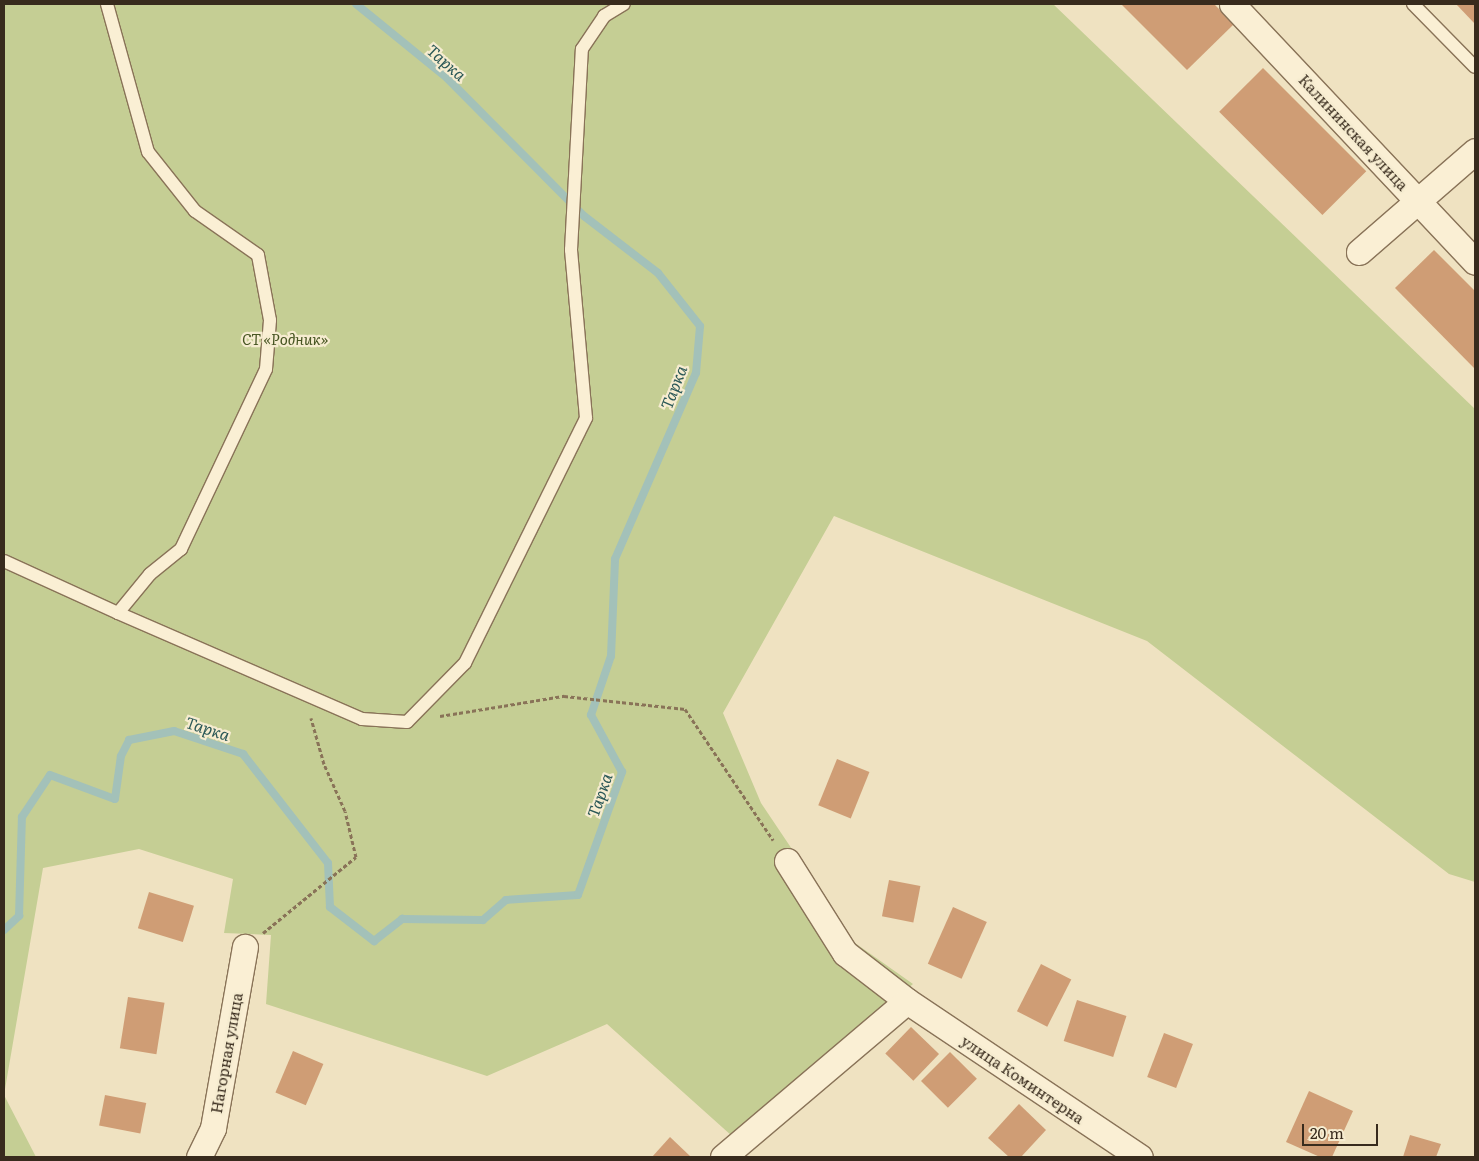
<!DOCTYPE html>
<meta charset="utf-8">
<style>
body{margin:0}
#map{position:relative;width:1479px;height:1161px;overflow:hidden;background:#efe2c1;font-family:Literata,serif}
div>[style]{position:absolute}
.green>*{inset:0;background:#c5ce94}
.stream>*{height:8px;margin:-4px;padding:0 4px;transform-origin:4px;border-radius:4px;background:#a3c1b9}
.building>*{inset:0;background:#cf9d75;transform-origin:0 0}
.path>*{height:3px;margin-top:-1.5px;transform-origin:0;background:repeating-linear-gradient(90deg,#897358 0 4px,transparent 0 6.5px)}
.roads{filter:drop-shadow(1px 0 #897358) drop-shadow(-1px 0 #897358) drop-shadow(0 1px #897358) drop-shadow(0 -1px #897358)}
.service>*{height:12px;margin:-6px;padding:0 6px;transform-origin:6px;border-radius:6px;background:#faefd4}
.minor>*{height:25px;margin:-12.5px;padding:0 12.5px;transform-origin:12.5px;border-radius:12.5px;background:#faefd4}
span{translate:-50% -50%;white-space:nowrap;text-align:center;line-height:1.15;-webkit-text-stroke:4.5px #f6ecd0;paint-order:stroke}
.street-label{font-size:15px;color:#382b1d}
.park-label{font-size:15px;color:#475522;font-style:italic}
.water-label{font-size:16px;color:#2b5857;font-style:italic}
.frame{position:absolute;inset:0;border:5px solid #382b1d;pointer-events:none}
.scale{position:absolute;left:1302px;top:1124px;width:76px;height:22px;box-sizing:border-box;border:2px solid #382b1d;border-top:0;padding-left:6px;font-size:15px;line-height:18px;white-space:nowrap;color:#382b1d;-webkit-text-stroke:4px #f6ecd0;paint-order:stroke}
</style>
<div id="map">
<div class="green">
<i style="clip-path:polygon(4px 4px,1053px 4px,1475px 409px,1475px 882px,1449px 874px,1147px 641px,834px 516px,723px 713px,761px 803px,855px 943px,913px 984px,732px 1136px,607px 1024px,487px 1076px,266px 1004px,271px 935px,224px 933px,233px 879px,139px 849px,43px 868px,4px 1095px,36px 1157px,4px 1157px)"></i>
</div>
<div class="stream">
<i style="left:4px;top:930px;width:21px;rotate:-43deg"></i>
<i style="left:19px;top:916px;width:99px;rotate:-88.3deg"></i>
<i style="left:22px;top:817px;width:50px;rotate:-56.3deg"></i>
<i style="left:50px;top:775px;width:69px;rotate:20.3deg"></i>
<i style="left:115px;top:799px;width:43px;rotate:-82.1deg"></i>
<i style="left:121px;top:756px;width:18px;rotate:-63deg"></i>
<i style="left:129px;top:740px;width:46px;rotate:-11.3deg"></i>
<i style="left:174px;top:731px;width:73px;rotate:18.4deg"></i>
<i style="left:243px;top:754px;width:138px;rotate:52.1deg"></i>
<i style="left:328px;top:863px;width:44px;rotate:87.4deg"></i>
<i style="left:330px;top:907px;width:56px;rotate:37.7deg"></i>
<i style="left:374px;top:941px;width:36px;rotate:-38deg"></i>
<i style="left:402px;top:919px;width:81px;rotate:0.7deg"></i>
<i style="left:483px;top:920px;width:30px;rotate:-41deg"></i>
<i style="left:506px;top:900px;width:72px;rotate:-4deg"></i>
<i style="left:578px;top:895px;width:131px;rotate:-70.3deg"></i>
<i style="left:622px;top:772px;width:65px;rotate:-118.5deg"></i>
<i style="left:591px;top:715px;width:62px;rotate:-71.3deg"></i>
<i style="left:611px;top:656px;width:97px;rotate:-87.6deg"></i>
<i style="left:615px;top:559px;width:203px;rotate:-66.5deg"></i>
<i style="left:696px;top:373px;width:47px;rotate:-85.1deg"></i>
<i style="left:700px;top:326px;width:68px;rotate:-128.4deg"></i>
<i style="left:658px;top:273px;width:93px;rotate:-142.4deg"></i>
<i style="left:584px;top:216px;width:194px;rotate:-134.8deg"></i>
<i style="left:447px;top:78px;width:117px;rotate:-140.9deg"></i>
</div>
<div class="building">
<i style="clip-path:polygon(1121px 4px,1214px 4px,1234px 24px,1187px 70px)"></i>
<i style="clip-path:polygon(1456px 4px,1475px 4px,1475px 24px)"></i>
<i style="left:1263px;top:68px;width:146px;height:62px;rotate:45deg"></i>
<i style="clip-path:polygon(1434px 250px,1475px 291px,1475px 369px,1395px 288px)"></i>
<i style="left:837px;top:759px;width:35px;height:50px;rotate:22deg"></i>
<i style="left:889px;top:880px;width:32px;height:37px;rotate:11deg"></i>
<i style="left:149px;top:892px;width:47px;height:38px;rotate:17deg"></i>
<i style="left:953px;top:907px;width:37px;height:62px;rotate:24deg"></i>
<i style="left:1041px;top:964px;width:34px;height:53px;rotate:27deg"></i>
<i style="left:128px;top:997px;width:37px;height:52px;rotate:9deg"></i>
<i style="left:1077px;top:1000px;width:52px;height:43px;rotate:18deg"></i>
<i style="left:911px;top:1027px;width:39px;height:37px;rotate:44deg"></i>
<i style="left:1164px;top:1033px;width:31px;height:47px;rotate:21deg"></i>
<i style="left:293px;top:1051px;width:33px;height:45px;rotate:23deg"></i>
<i style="left:950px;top:1052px;width:38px;height:41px;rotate:45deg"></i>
<i style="clip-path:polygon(1309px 1091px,1353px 1111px,1332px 1157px,1320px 1157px,1286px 1142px)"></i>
<i style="left:105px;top:1095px;width:42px;height:31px;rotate:11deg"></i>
<i style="clip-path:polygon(1019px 1104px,1046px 1130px,1021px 1157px,1009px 1157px,988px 1138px)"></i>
<i style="clip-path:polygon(1410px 1135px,1441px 1144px,1436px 1157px,1403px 1157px)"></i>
<i style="clip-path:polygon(670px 1137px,690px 1156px,689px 1157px,652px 1157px)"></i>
</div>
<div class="path">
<i style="left:440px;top:716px;width:126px;rotate:-9.2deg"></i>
<i style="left:564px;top:696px;width:122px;rotate:6.1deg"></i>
<i style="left:685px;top:709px;width:158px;rotate:56.1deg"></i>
<i style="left:263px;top:933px;width:120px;rotate:-39.3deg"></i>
<i style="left:356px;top:857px;width:47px;rotate:-103.4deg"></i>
<i style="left:345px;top:811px;width:51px;rotate:-114.1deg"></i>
<i style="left:324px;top:764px;width:48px;rotate:-105.8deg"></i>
</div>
<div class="roads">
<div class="service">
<i style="left:1413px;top:4px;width:88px;rotate:45.5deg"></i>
<i style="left:4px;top:561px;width:125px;rotate:24.5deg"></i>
<i style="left:118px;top:613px;width:50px;rotate:-50.6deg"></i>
<i style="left:150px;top:574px;width:40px;rotate:-39deg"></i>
<i style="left:181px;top:549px;width:199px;rotate:-64.7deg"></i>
<i style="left:266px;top:369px;width:49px;rotate:-85.3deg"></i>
<i style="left:270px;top:320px;width:66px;rotate:-100.5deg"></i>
<i style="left:258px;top:255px;width:77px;rotate:-145.1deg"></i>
<i style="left:195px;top:211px;width:75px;rotate:-128.5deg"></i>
<i style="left:148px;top:152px;width:154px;rotate:-105.5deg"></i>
<i style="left:118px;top:613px;width:266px;rotate:23.5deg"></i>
<i style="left:362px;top:719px;width:45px;rotate:3.8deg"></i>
<i style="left:407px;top:722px;width:83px;rotate:-45.5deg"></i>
<i style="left:465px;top:663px;width:273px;rotate:-63.7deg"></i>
<i style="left:586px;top:418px;width:169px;rotate:-95.1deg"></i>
<i style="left:571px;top:250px;width:201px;rotate:-86.9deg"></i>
<i style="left:582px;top:49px;width:40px;rotate:-56deg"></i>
<i style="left:604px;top:16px;width:23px;rotate:-31deg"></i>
</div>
<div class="minor">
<i style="left:1232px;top:4px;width:354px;rotate:46.7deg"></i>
<i style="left:1359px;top:252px;width:154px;rotate:-41deg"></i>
<i style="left:787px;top:861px;width:109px;rotate:57.8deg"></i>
<i style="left:845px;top:953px;width:78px;rotate:37.7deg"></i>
<i style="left:907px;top:1001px;width:280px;rotate:33.8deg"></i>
<i style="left:199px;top:1157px;width:32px;rotate:-64deg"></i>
<i style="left:213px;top:1128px;width:184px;rotate:-80deg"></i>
<i style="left:723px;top:1157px;width:241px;rotate:-40.3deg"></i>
</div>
</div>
<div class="street-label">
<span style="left:1354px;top:132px;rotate:47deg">Калининская улица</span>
<span style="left:226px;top:1053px;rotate:-80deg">Нагорная улица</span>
<span style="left:1023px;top:1079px;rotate:34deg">улица Коминтерна</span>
</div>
<div class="park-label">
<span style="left:285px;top:339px">СТ «Родник»</span>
</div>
<div class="water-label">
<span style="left:447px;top:62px;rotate:41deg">Тарка</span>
<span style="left:673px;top:387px;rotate:-69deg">Тарка</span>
<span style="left:208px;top:728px;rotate:18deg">Тарка</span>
<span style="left:599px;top:795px;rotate:-71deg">Тарка</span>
</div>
<div class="frame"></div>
<div class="scale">20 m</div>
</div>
